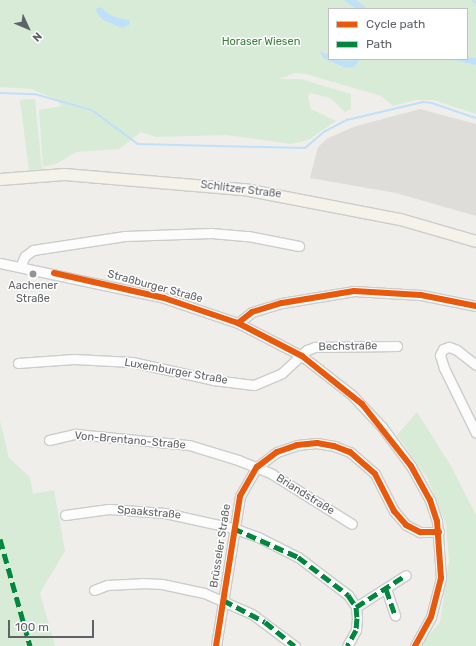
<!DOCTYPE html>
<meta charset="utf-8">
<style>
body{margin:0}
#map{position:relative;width:476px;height:646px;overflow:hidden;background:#efeeea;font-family:Rubik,sans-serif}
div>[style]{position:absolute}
.industrial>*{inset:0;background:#dfddda}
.green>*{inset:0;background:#d8ebd6}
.water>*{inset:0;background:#bfe0f9}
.stream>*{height:1.5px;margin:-0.75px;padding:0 0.75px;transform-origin:0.75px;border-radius:0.75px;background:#bfe0f9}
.roads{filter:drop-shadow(1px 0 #cbcccc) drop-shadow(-1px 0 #cbcccc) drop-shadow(0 1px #cbcccc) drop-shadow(0 -1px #cbcccc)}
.minor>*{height:9px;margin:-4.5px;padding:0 4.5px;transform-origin:4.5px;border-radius:4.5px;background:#fdfcfc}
.major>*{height:11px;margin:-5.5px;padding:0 5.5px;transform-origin:5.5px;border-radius:5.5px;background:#f4f2e9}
.quiet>*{height:5px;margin-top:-2.5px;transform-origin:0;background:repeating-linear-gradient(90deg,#00873e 0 10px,transparent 0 15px)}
.cycleway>*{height:6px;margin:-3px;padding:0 3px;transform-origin:3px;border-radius:3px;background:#e8590c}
.dots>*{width:11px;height:11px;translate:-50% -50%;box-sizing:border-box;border:2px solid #fff;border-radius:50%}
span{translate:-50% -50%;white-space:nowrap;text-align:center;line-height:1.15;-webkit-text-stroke:3px #fff;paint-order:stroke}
.park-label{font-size:11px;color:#348238}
.street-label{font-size:11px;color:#5f6368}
.poi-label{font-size:11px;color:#5f6368}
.legend{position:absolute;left:328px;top:8px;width:140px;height:52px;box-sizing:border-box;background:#fff;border:1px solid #bfc1c3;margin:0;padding:5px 7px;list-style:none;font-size:12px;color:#5f6368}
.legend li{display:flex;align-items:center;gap:8px;height:20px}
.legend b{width:20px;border:1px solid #bfc1c3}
.north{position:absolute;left:8px;top:8px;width:40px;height:40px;-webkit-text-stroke:3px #fff;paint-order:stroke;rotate:134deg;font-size:11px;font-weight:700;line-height:16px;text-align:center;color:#5f6368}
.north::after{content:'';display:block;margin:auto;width:14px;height:18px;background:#5f6368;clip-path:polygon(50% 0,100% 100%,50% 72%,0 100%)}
.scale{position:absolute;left:8px;top:620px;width:86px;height:18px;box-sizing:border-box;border:2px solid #5f6368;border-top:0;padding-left:5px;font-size:12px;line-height:14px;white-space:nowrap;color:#5f6368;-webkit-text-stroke:3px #fff;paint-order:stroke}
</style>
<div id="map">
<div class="industrial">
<i style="clip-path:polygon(420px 109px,476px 124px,476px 216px,396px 193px,310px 178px,318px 147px,328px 138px,356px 126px)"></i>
</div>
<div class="green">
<i style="clip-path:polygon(evenodd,0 0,476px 0,476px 114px,433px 100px,416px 100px,393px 106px,381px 96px,306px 74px,295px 73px,279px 79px,301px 79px,351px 94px,351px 109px,345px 112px,330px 98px,310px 93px,308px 97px,311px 109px,336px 121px,308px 140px,291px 144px,227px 135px,156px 137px,141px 132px,119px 149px,76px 152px,58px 163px,43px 167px,39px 110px,61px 106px,58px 100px,31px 89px,0 87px,0 0,329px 9px,467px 9px,467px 59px,329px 59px,329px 9px)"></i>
<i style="clip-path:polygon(35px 99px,42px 169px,29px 170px,20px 100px)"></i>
<i style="clip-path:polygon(417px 412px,451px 466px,476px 515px,476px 646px,420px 646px,440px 622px,449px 561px,446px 525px,428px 479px,397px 435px)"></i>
<i style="clip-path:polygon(0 421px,9px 458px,30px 477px,33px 494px,54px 490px,65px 551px,40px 593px,55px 646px,0 646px)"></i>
</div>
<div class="water">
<i style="clip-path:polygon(344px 0,356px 0,368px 9px,356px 9px)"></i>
<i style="clip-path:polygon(100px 7px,112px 16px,130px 21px,129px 25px,122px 28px,103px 20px,97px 13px,96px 9px)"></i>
<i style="clip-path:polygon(320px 52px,329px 54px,329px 59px,347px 61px,360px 59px,354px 67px,346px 68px,323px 58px)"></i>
<i style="clip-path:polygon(467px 57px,476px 58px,476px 65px,448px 59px,467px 59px)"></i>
</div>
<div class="stream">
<i style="left:473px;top:0;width:4px;rotate:45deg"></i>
<i style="left:0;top:93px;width:35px;rotate:2deg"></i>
<i style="left:35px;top:94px;width:59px;rotate:15.7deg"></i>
<i style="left:92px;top:110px;width:57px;rotate:36.5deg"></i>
<i style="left:138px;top:144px;width:167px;rotate:1.4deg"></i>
<i style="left:305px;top:148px;width:25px;rotate:-40deg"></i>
<i style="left:324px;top:132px;width:26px;rotate:-28deg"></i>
<i style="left:347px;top:120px;width:79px;rotate:-13.2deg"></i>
<i style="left:424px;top:102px;width:8px;rotate:7deg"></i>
<i style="left:432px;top:103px;width:46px;rotate:18.8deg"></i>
</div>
<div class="roads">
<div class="minor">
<i style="left:0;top:263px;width:168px;rotate:12deg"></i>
<i style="left:164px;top:298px;width:78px;rotate:18.7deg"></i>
<i style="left:238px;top:323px;width:72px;rotate:27.3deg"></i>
<i style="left:302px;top:356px;width:63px;rotate:38deg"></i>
<i style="left:352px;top:395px;width:44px;rotate:46.8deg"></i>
<i style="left:382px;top:427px;width:49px;rotate:53.4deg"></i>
<i style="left:411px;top:466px;width:39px;rotate:61deg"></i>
<i style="left:430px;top:500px;width:22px;rotate:72deg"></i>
<i style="left:437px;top:521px;width:57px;rotate:86deg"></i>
<i style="left:441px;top:578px;width:40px;rotate:104.4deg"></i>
<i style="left:431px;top:617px;width:33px;rotate:119deg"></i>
<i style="left:20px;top:267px;width:12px;rotate:-66deg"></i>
<i style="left:25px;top:256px;width:10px;rotate:-37deg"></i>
<i style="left:33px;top:250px;width:93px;rotate:-8.7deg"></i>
<i style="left:125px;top:236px;width:86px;rotate:-2deg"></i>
<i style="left:211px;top:233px;width:37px;rotate:5deg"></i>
<i style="left:248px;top:236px;width:52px;rotate:11.1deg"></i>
<i style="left:238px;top:323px;width:18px;rotate:-38deg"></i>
<i style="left:252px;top:312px;width:31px;rotate:-17deg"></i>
<i style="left:282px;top:303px;width:73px;rotate:-9.5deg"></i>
<i style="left:354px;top:291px;width:67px;rotate:3.4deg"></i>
<i style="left:421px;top:295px;width:56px;rotate:11.3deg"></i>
<i style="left:18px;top:363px;width:56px;rotate:-4.1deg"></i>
<i style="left:74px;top:359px;width:58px;rotate:3deg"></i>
<i style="left:132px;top:362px;width:83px;rotate:12.5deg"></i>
<i style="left:213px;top:380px;width:41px;rotate:7deg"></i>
<i style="left:254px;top:385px;width:30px;rotate:-23deg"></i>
<i style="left:282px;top:373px;width:34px;rotate:-43deg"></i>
<i style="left:307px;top:350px;width:9px;rotate:-21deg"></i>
<i style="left:315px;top:347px;width:82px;rotate:-0.7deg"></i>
<i style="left:476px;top:365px;width:24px;rotate:-142deg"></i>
<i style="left:457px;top:350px;width:9px;rotate:-159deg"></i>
<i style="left:449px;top:347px;width:6px;rotate:162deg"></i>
<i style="left:443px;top:349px;width:7px;rotate:117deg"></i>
<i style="left:440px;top:355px;width:14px;rotate:73deg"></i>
<i style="left:444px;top:368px;width:72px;rotate:63.8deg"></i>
<i style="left:49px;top:440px;width:28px;rotate:-13deg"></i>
<i style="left:76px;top:434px;width:114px;rotate:5.6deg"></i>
<i style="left:189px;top:445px;width:51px;rotate:17deg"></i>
<i style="left:238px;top:460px;width:37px;rotate:22deg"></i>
<i style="left:272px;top:474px;width:94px;rotate:32deg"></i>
<i style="left:65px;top:515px;width:44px;rotate:-7.8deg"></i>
<i style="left:109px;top:509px;width:56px;rotate:4.1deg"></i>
<i style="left:165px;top:513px;width:70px;rotate:12.4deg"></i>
<i style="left:233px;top:528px;width:27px;rotate:20deg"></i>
<i style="left:258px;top:537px;width:45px;rotate:26.6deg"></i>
<i style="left:298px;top:557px;width:63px;rotate:37.2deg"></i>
<i style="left:348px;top:595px;width:14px;rotate:56deg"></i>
<i style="left:356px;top:607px;width:11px;rotate:85deg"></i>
<i style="left:357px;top:618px;width:12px;rotate:95deg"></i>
<i style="left:356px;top:630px;width:18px;rotate:119deg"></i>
<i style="left:386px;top:589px;width:28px;rotate:71deg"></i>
<i style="left:94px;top:590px;width:14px;rotate:-21deg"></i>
<i style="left:107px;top:585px;width:35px;rotate:-3deg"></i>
<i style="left:142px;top:583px;width:20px;rotate:3deg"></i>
<i style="left:162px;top:584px;width:43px;rotate:12.1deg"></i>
<i style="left:204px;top:593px;width:52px;rotate:23.6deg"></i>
<i style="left:252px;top:614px;width:54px;rotate:36.7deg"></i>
<i style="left:356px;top:607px;width:59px;rotate:-32.6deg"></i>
<i style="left:216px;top:646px;width:152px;rotate:-80.9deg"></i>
<i style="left:240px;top:496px;width:34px;rotate:-60deg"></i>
<i style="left:257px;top:467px;width:25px;rotate:-37deg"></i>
<i style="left:277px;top:452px;width:21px;rotate:-19deg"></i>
<i style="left:297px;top:445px;width:20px;rotate:-6deg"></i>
<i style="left:317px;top:443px;width:17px;rotate:10deg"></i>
<i style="left:334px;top:446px;width:17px;rotate:21deg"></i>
<i style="left:350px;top:452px;width:33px;rotate:41deg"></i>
<i style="left:375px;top:474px;width:42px;rotate:62.8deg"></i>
<i style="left:394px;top:511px;width:18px;rotate:49deg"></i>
<i style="left:406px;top:525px;width:16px;rotate:27deg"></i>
<i style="left:420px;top:532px;width:19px"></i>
</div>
<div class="major">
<i style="left:0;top:179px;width:64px;rotate:-4.5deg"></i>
<i style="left:64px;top:174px;width:181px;rotate:4.8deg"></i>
<i style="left:244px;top:189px;width:159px;rotate:10.9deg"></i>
<i style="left:400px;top:219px;width:79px;rotate:16.1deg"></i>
</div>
</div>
<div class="quiet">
<i style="left:233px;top:528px;width:71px;rotate:24deg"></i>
<i style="left:298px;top:557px;width:63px;rotate:37.2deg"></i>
<i style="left:348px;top:595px;width:14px;rotate:56deg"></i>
<i style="left:356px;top:607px;width:11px;rotate:85deg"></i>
<i style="left:357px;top:618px;width:12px;rotate:95deg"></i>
<i style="left:356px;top:630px;width:18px;rotate:119deg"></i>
<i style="left:0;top:539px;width:111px;rotate:74.3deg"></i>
<i style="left:386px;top:589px;width:28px;rotate:71deg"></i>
<i style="left:223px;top:600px;width:47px;rotate:27.6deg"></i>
<i style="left:265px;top:622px;width:38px;rotate:39deg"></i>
<i style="left:356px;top:607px;width:59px;rotate:-32.6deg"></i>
</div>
<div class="cycleway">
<i style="left:54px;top:273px;width:113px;rotate:12.8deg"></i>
<i style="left:164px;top:298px;width:78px;rotate:18.7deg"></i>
<i style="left:238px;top:323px;width:72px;rotate:27.3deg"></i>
<i style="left:302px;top:356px;width:77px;rotate:38.7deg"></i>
<i style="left:362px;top:404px;width:79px;rotate:51.7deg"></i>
<i style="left:411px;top:466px;width:39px;rotate:61deg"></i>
<i style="left:430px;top:500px;width:22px;rotate:72deg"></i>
<i style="left:437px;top:521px;width:57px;rotate:86deg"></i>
<i style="left:441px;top:578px;width:40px;rotate:104.4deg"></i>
<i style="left:431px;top:617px;width:33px;rotate:119deg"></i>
<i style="left:238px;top:323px;width:18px;rotate:-38deg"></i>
<i style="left:252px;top:312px;width:31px;rotate:-17deg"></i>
<i style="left:282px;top:303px;width:73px;rotate:-9.5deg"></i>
<i style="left:354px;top:291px;width:67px;rotate:3.4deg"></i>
<i style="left:421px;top:295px;width:56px;rotate:11.3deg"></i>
<i style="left:216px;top:646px;width:152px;rotate:-80.9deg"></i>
<i style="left:240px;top:496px;width:34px;rotate:-60deg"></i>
<i style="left:257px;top:467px;width:25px;rotate:-37deg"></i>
<i style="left:277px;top:452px;width:21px;rotate:-19deg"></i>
<i style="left:297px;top:445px;width:20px;rotate:-6deg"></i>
<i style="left:317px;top:443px;width:17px;rotate:10deg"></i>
<i style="left:334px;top:446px;width:17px;rotate:21deg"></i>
<i style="left:350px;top:452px;width:33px;rotate:41deg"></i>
<i style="left:375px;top:474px;width:42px;rotate:62.8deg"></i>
<i style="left:394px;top:511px;width:18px;rotate:49deg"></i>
<i style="left:406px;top:525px;width:16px;rotate:27deg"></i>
<i style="left:420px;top:532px;width:19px"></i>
</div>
<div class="dots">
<i style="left:33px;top:274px;background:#919496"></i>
</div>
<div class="park-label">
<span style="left:261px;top:42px">Horaser Wiesen</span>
</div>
<div class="street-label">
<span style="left:241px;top:190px;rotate:7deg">Schlitzer Straße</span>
<span style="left:155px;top:287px;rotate:15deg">Straßburger Straße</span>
<span style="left:348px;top:347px;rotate:-1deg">Bechstraße</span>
<span style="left:176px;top:372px;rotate:10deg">Luxemburger Straße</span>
<span style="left:130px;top:441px;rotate:5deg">Von-Brentano-Straße</span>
<span style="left:305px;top:495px;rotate:32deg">Briandstraße</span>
<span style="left:149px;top:513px;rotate:5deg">Spaakstraße</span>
<span style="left:221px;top:546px;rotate:-81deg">Brüsseler Straße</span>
</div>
<div class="poi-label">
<span style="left:33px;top:293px">Aachener<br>Straße</span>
</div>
<ul class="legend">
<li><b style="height:5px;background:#e8590c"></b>Cycle path</li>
<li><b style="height:5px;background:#00873e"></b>Path</li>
</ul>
<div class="north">N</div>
<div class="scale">100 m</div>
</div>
